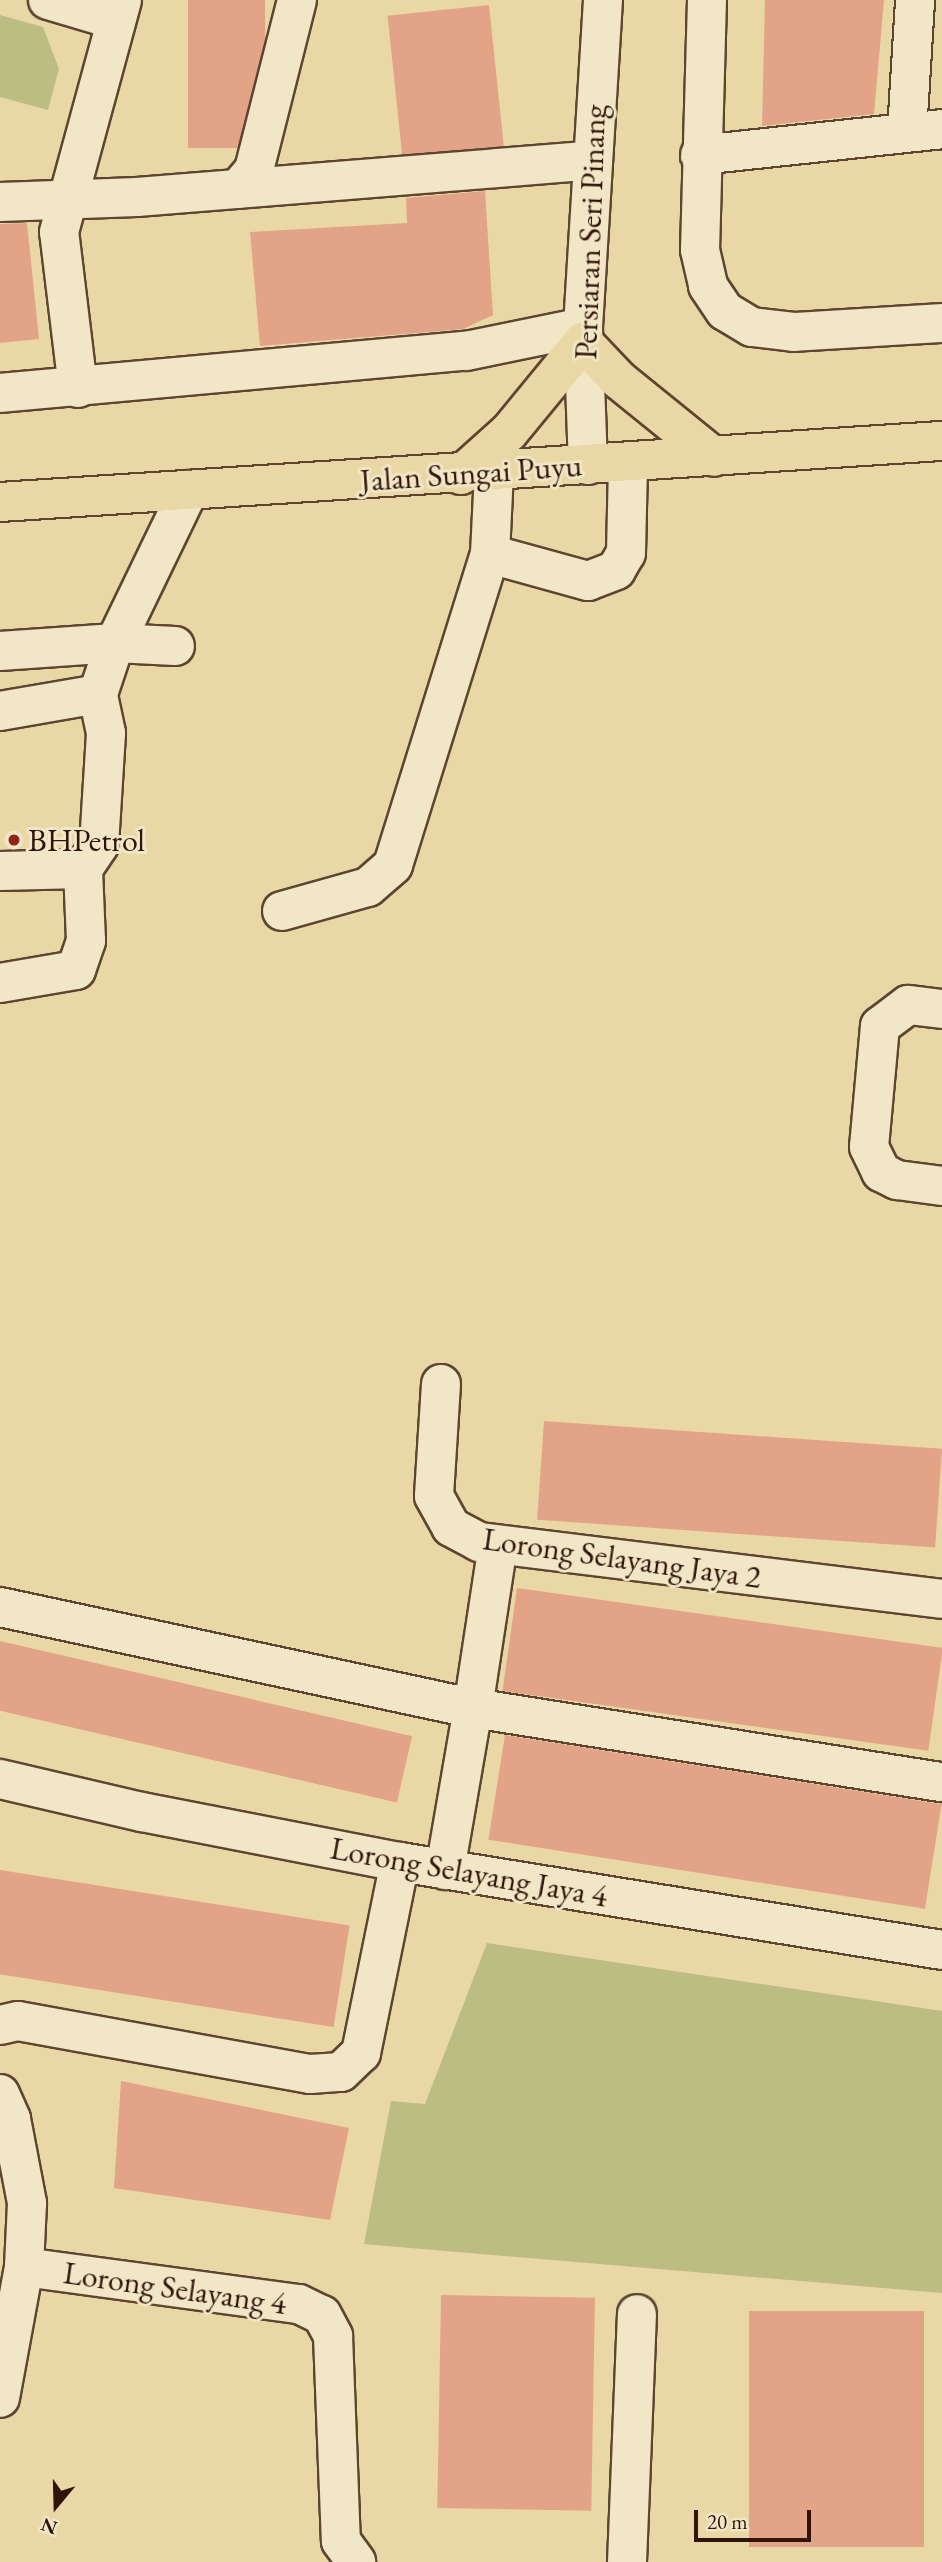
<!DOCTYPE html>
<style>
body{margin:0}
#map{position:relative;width:942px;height:2562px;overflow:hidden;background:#e9d8a6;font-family:"EB Garamond",serif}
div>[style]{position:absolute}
.green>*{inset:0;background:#bcbd83}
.building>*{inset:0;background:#e3a386;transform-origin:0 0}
.roads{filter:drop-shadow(2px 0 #5d4531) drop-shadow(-2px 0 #5d4531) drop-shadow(0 2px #5d4531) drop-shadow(0 -2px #5d4531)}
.minor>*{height:38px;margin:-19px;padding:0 19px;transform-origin:19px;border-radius:19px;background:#f1e6c5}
.major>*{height:38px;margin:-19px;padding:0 19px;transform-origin:19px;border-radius:19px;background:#e9d8a6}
.dots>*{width:19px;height:19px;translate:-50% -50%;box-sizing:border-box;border:4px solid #f1e6c5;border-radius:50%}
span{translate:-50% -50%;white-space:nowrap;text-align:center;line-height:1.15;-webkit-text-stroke:6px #f1e6c5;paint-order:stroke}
.street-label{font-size:32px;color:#2e140a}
.poi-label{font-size:32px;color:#2e140a}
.left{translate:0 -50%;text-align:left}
.north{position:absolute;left:21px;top:2471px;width:70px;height:70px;-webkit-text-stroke:5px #f1e6c5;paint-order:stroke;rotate:199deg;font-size:19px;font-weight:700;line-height:28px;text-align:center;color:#2e140a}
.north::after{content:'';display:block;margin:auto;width:24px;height:32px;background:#2e140a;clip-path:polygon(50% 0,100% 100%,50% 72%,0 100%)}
.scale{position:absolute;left:694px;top:2510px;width:117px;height:32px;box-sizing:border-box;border:4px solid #2e140a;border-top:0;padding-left:9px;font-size:21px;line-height:24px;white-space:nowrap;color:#2e140a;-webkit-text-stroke:5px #f1e6c5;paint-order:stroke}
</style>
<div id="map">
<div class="green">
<i style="clip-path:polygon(0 15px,43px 27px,59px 69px,48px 110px,0 97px)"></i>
<i style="clip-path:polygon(487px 1943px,942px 2011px,942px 2293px,364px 2244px,391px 2101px,425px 2104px)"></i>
</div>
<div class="building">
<i style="left:188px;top:0;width:77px;height:148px"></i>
<i style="clip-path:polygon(765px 0,884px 0,874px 114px,762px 126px)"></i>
<i style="left:489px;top:5px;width:142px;height:102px;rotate:84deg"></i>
<i style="clip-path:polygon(485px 191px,493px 315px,463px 329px,260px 346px,250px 232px,407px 223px,406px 198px)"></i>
<i style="clip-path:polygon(27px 223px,39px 339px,0 343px,0 224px)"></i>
<i style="left:544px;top:1421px;width:399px;height:99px;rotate:4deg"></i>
<i style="left:517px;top:1588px;width:430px;height:104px;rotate:8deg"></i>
<i style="left:0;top:1641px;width:423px;height:68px;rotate:13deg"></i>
<i style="left:505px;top:1735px;width:442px;height:106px;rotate:9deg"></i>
<i style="left:0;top:1870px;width:354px;height:103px;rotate:9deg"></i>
<i style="clip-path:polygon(121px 2081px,349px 2128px,330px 2220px,114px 2188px)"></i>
<i style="left:441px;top:2295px;width:154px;height:213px;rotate:1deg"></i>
<i style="left:749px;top:2311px;width:175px;height:236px"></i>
</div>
<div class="roads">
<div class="minor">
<i style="left:48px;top:0;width:71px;rotate:16.4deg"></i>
<i style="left:707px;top:0;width:250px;rotate:91.6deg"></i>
<i style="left:700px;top:250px;width:37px;rotate:77deg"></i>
<i style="left:708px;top:286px;width:30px;rotate:56deg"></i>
<i style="left:725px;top:311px;width:31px;rotate:31deg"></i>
<i style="left:752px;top:327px;width:42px;rotate:6.8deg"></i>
<i style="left:794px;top:332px;width:148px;rotate:-3.5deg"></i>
<i style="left:907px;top:132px;width:132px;rotate:-86.5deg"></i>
<i style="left:700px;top:155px;width:243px;rotate:-6.1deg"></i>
<i style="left:238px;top:189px;width:25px;rotate:-50deg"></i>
<i style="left:254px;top:170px;width:175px;rotate:-75.8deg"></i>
<i style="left:0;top:202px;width:137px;rotate:-2.1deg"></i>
<i style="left:137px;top:197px;width:453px;rotate:-4.6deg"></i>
<i style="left:78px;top:388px;width:157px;rotate:-96.9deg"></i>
<i style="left:59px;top:232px;width:240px;rotate:-74.8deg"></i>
<i style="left:0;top:393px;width:468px;rotate:-5.2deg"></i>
<i style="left:466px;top:351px;width:119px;rotate:-11.6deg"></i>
<i style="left:588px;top:465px;width:138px;rotate:-92.1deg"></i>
<i style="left:583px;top:327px;width:328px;rotate:-86.5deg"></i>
<i style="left:490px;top:554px;width:102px;rotate:15.4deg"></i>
<i style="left:588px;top:581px;width:30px;rotate:-21deg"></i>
<i style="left:616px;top:570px;width:20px;rotate:-60deg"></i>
<i style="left:626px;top:553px;width:90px;rotate:-88.7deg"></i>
<i style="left:0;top:651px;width:115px;rotate:-4deg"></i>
<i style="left:115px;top:643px;width:60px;rotate:2.9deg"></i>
<i style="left:0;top:711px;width:99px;rotate:-9.8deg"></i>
<i style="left:0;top:871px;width:83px;rotate:-1.4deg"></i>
<i style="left:83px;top:869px;width:29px;rotate:-56deg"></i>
<i style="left:99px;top:845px;width:112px;rotate:-86.4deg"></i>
<i style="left:106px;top:733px;width:40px;rotate:-102deg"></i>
<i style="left:98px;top:694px;width:54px;rotate:-71.6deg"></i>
<i style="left:115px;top:643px;width:170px;rotate:-64.2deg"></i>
<i style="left:282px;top:911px;width:89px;rotate:-15.6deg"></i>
<i style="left:368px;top:887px;width:33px;rotate:-41deg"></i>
<i style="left:393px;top:865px;width:326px;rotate:-72.7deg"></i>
<i style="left:490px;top:554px;width:81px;rotate:-87.2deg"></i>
<i style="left:0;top:983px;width:77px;rotate:-9.7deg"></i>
<i style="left:76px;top:970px;width:31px;rotate:-71deg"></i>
<i style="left:86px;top:941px;width:72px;rotate:-92.4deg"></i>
<i style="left:942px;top:1009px;width:34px;rotate:-173deg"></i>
<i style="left:908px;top:1005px;width:35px;rotate:143deg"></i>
<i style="left:880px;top:1026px;width:121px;rotate:95.2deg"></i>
<i style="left:869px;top:1147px;width:28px;rotate:64deg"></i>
<i style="left:881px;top:1172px;width:18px;rotate:27deg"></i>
<i style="left:897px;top:1180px;width:45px;rotate:7.6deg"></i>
<i style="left:441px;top:1384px;width:112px;rotate:93.6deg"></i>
<i style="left:434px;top:1496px;width:35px;rotate:61deg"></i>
<i style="left:451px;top:1527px;width:32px;rotate:28deg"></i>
<i style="left:479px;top:1542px;width:466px;rotate:7deg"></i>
<i style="left:0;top:1607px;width:484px;rotate:12.1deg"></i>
<i style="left:473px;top:1708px;width:165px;rotate:-81.3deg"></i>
<i style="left:0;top:1779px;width:146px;rotate:13.1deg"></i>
<i style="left:142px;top:1812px;width:263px;rotate:11deg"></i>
<i style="left:400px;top:1862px;width:549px;rotate:9.22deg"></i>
<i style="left:445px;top:1870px;width:164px;rotate:-80.2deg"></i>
<i style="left:473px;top:1708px;width:475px;rotate:9deg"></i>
<i style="left:0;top:2025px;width:18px;rotate:-13deg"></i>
<i style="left:18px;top:2021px;width:297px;rotate:10.3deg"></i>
<i style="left:310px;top:2074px;width:31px;rotate:-4deg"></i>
<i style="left:341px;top:2072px;width:28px;rotate:-44deg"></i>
<i style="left:361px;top:2053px;width:195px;rotate:-78.5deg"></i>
<i style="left:0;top:2094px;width:27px;rotate:66deg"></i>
<i style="left:11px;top:2119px;width:86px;rotate:79.2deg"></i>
<i style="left:27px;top:2203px;width:64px;rotate:92.7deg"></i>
<i style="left:24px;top:2267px;width:133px;rotate:100.4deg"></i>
<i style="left:24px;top:2267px;width:277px;rotate:7.7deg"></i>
<i style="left:299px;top:2304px;width:25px;rotate:26deg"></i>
<i style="left:322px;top:2315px;width:24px;rotate:62deg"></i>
<i style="left:333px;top:2336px;width:205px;rotate:87.8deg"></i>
<i style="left:341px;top:2541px;width:26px;rotate:54deg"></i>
<i style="left:627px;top:2562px;width:248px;rotate:-87.7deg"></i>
</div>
<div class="major">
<i style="left:461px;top:475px;width:64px;rotate:-41.9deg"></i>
<i style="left:509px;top:432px;width:117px;rotate:-50.6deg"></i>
<i style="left:583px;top:342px;width:52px;rotate:46.5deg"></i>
<i style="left:619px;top:380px;width:122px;rotate:39deg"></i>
<i style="left:0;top:502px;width:944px;rotate:-3.71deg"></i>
</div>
</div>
<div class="dots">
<i style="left:14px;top:840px;background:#8f2418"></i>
</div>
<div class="street-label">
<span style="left:590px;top:232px;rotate:-88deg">Persiaran Seri Pinang</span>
<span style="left:471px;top:473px;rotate:-4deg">Jalan Sungai Puyu</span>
<span style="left:622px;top:1558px;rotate:8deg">Lorong Selayang Jaya 2</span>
<span style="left:469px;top:1872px;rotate:10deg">Lorong Selayang Jaya 4</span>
<span style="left:175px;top:2288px;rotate:8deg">Lorong Selayang 4</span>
</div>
<div class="poi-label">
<span class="left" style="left:28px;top:840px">BHPetrol</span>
</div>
<div class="north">N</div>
<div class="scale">20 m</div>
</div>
